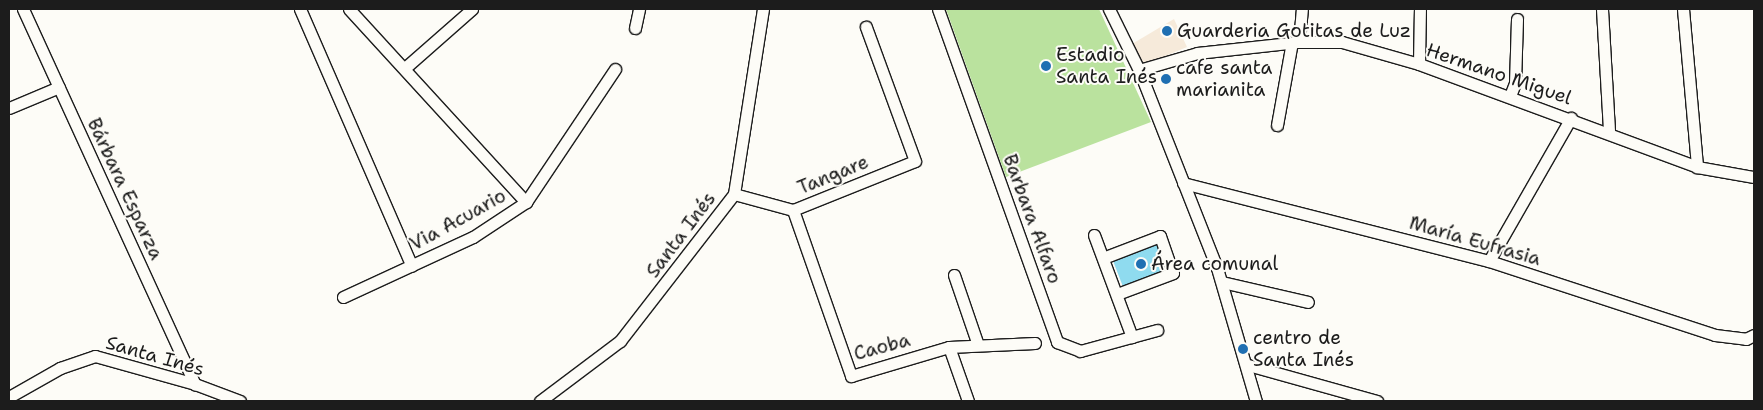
<!DOCTYPE html>
<meta charset="utf-8">
<style>
body{margin:0}
#map{position:relative;width:1763px;height:410px;overflow:hidden;background:#fdfcf7;font-family:"Shantell Sans",sans-serif}
div>[style]{position:absolute}
.built>*{inset:0;background:#f6eada}
.green>*{inset:0;background:#bae29e}
.water>*{inset:0;background:#8fdbef;transform-origin:0 0}
.roads{filter:drop-shadow(1px 0 #1c1c1c) drop-shadow(-1px 0 #1c1c1c) drop-shadow(0 1px #1c1c1c) drop-shadow(0 -1px #1c1c1c)}
.street>*{height:11px;margin:-5.5px;padding:0 5.5px;transform-origin:5.5px;border-radius:5.5px;background:#fdfcf7}
.dots>*{width:14px;height:14px;translate:-50% -50%;box-sizing:border-box;border:2px solid #fdfcf7;border-radius:50%}
span{translate:-50% -50%;white-space:nowrap;text-align:center;line-height:1.15;-webkit-text-stroke:4px #fdfcf7;paint-order:stroke}
.poi-label{font-size:19px;color:#1c1c1c}
.left{translate:0 -50%;text-align:left}
.street-label{font-size:19px;color:#1c1c1c}
.frame{position:absolute;inset:0;border:10px solid #1c1c1c;pointer-events:none}
</style>
<div id="map">
<div class="built">
<i style="clip-path:polygon(1174px 19px,1187px 47px,1141px 66px,1132px 44px)"></i>
</div>
<div class="green">
<i style="clip-path:polygon(946px 9px,1099px 9px,1151px 122px,1006px 177px)"></i>
</div>
<div class="water">
<i style="left:1159px;top:241px;width:30px;height:50px;rotate:69deg"></i>
</div>
<div class="roads">
<div class="street">
<i style="left:23px;top:9px;width:413px;rotate:65.4deg"></i>
<i style="left:300px;top:9px;width:280px;rotate:66.5deg"></i>
<i style="left:349px;top:9px;width:262px;rotate:47.5deg"></i>
<i style="left:938px;top:9px;width:354px;rotate:70.3deg"></i>
<i style="left:1057px;top:342px;width:25px;rotate:21deg"></i>
<i style="left:1080px;top:351px;width:80px;rotate:-15.3deg"></i>
<i style="left:1109px;top:9px;width:68px;rotate:63.8deg"></i>
<i style="left:1139px;top:70px;width:213px;rotate:68.5deg"></i>
<i style="left:1217px;top:268px;width:139px;rotate:73.7deg"></i>
<i style="left:1602px;top:9px;width:122px;rotate:86.7deg"></i>
<i style="left:1683px;top:9px;width:159px;rotate:84.9deg"></i>
<i style="left:635px;top:28px;width:19px;rotate:-78deg"></i>
<i style="left:1299px;top:42px;width:33px;rotate:-85deg"></i>
<i style="left:1419px;top:64px;width:55px;rotate:-89deg"></i>
<i style="left:406px;top:67px;width:88px;rotate:-41.3deg"></i>
<i style="left:1139px;top:70px;width:60px;rotate:-16.3deg"></i>
<i style="left:1197px;top:53px;width:103px;rotate:-6.2deg"></i>
<i style="left:1299px;top:42px;width:43px"></i>
<i style="left:1342px;top:42px;width:80px;rotate:15.9deg"></i>
<i style="left:1419px;top:64px;width:296px;rotate:20.3deg"></i>
<i style="left:1697px;top:167px;width:58px;rotate:10deg"></i>
<i style="left:1510px;top:96px;width:14px;rotate:-69deg"></i>
<i style="left:1515px;top:83px;width:64px;rotate:-88.2deg"></i>
<i style="left:9px;top:108px;width:54px;rotate:-22.8deg"></i>
<i style="left:1277px;top:125px;width:84px;rotate:-79.8deg"></i>
<i style="left:1183px;top:183px;width:316px;rotate:14.3deg"></i>
<i style="left:1489px;top:261px;width:238px;rotate:18.1deg"></i>
<i style="left:1715px;top:335px;width:31px;rotate:7deg"></i>
<i style="left:1746px;top:339px;width:9px;rotate:-27deg"></i>
<i style="left:734px;top:194px;width:61px;rotate:15.2deg"></i>
<i style="left:793px;top:210px;width:131px;rotate:-21.9deg"></i>
<i style="left:915px;top:161px;width:143px;rotate:-110.1deg"></i>
<i style="left:793px;top:210px;width:176px;rotate:70.7deg"></i>
<i style="left:851px;top:376px;width:102px;rotate:-16.5deg"></i>
<i style="left:949px;top:347px;width:86px;rotate:-2.7deg"></i>
<i style="left:1094px;top:235px;width:109px;rotate:69.6deg"></i>
<i style="left:1103px;top:258px;width:61px;rotate:-21.1deg"></i>
<i style="left:1160px;top:236px;width:39px;rotate:71deg"></i>
<i style="left:1173px;top:273px;width:60px;rotate:159.4deg"></i>
<i style="left:1489px;top:261px;width:165px;rotate:-60.2deg"></i>
<i style="left:954px;top:275px;width:74px;rotate:71.1deg"></i>
<i style="left:1222px;top:282px;width:88px;rotate:13.1deg"></i>
<i style="left:343px;top:297px;width:143px;rotate:-24.8deg"></i>
<i style="left:473px;top:237px;width:64px;rotate:-33.4deg"></i>
<i style="left:526px;top:202px;width:160px;rotate:-56.2deg"></i>
<i style="left:949px;top:347px;width:57px;rotate:70.6deg"></i>
<i style="left:1248px;top:365px;width:134px;rotate:15.6deg"></i>
<i style="left:9px;top:397px;width:59px;rotate:-29.6deg"></i>
<i style="left:60px;top:368px;width:37px;rotate:-19deg"></i>
<i style="left:95px;top:356px;width:104px;rotate:15.6deg"></i>
<i style="left:195px;top:384px;width:48px;rotate:20.7deg"></i>
<i style="left:540px;top:401px;width:100px;rotate:-36.9deg"></i>
<i style="left:620px;top:341px;width:186px;rotate:-52.2deg"></i>
<i style="left:734px;top:194px;width:187px;rotate:-81.1deg"></i>
</div>
</div>
<div class="dots">
<i style="left:1167px;top:31px;background:#1f6fb2"></i>
<i style="left:1046px;top:66px;background:#1f6fb2"></i>
<i style="left:1166px;top:79px;background:#1f6fb2"></i>
<i style="left:1141px;top:264px;background:#1f6fb2"></i>
<i style="left:1243px;top:349px;background:#1f6fb2"></i>
</div>
<div class="poi-label">
<span class="left" style="left:1177px;top:31px">Guarderia Gotitas de Luz</span>
<span class="left" style="left:1056px;top:66px">Estadio<br>Santa Inés</span>
<span class="left" style="left:1176px;top:79px">cafe santa<br>marianita</span>
<span class="left" style="left:1151px;top:264px">Área comunal</span>
<span class="left" style="left:1253px;top:349px">centro de<br>Santa Inés</span>
</div>
<div class="street-label">
<span style="left:1499px;top:74px;rotate:19deg">Hermano Miguel</span>
<span style="left:833px;top:175px;rotate:-22deg">Tangare</span>
<span style="left:125px;top:189px;rotate:65deg">Bárbara Esparza</span>
<span style="left:1032px;top:219px;rotate:70deg">Barbara Alfaro</span>
<span style="left:458px;top:220px;rotate:-29deg">Via Acuario</span>
<span style="left:681px;top:235px;rotate:-53deg">Santa Inés</span>
<span style="left:1475px;top:241px;rotate:16deg">María Eufrasia</span>
<span style="left:882px;top:347px;rotate:-15deg">Caoba</span>
<span style="left:155px;top:356px;rotate:16deg">Santa Inés</span>
</div>
<div class="frame"></div>
</div>
